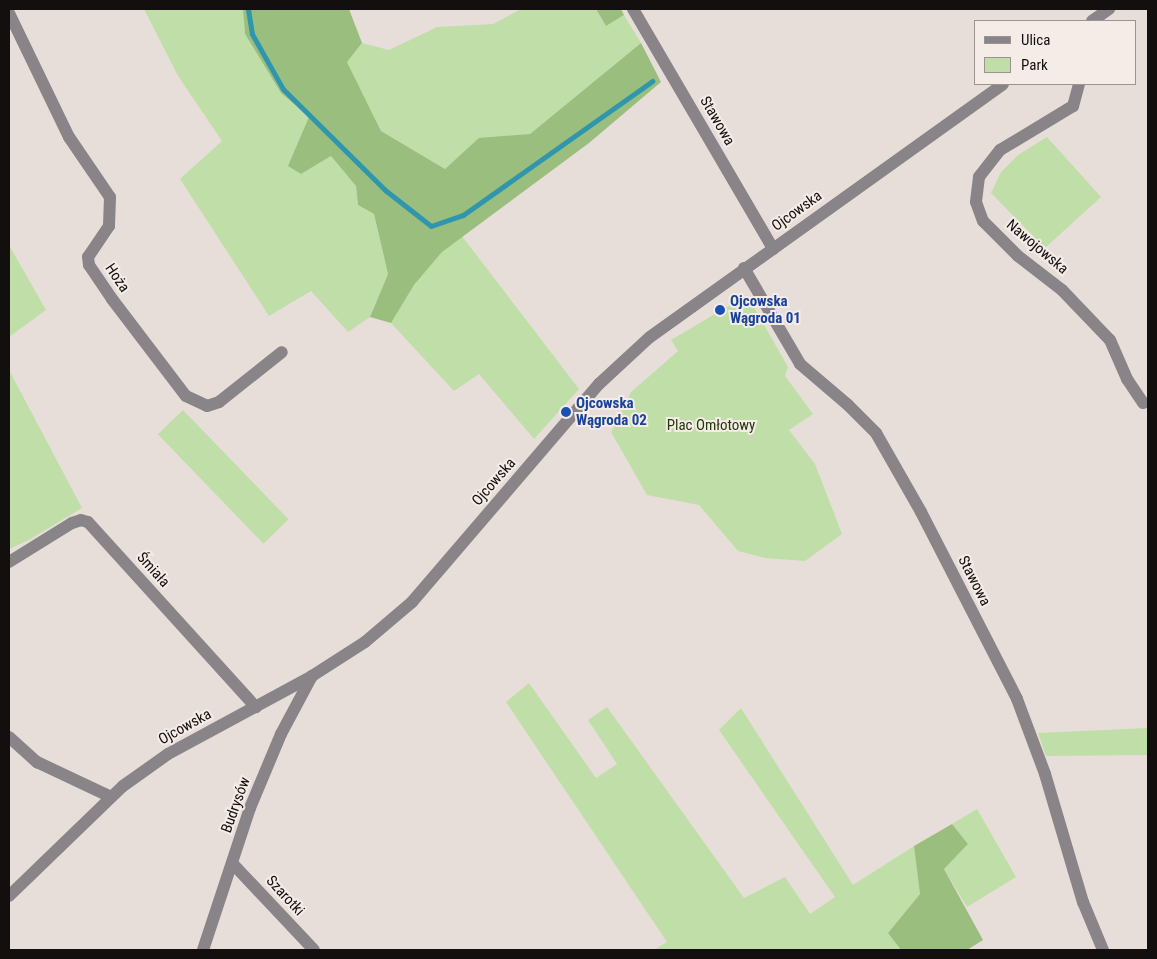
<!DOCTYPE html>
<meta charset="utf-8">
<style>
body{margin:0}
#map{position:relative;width:1157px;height:959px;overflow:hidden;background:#e8ded9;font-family:"Roboto Condensed",sans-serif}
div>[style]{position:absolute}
.green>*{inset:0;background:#c0dea8;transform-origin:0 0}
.forest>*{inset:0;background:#9abe7d}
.stream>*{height:5px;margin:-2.5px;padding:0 2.5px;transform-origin:2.5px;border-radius:2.5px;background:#2f96ae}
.minor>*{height:12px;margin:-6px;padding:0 6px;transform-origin:6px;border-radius:6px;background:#888487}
.tertiary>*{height:12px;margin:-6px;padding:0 6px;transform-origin:6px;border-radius:6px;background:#888487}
.dots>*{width:14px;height:14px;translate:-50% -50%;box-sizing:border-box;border:2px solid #f5ebe7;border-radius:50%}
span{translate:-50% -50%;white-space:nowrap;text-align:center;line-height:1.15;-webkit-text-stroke:4px #f5ebe7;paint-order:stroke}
.street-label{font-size:15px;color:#120f0e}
.transit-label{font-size:15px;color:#164399;font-weight:700}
.left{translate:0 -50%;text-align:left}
.park-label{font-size:15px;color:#223909}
.frame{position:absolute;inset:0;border:10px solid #120f0e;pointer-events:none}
.legend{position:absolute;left:974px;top:20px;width:162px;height:65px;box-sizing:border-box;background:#f5ebe7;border:1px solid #9a9390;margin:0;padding:6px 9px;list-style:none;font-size:15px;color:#120f0e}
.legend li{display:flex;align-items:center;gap:10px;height:25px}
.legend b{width:25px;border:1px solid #9a9390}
</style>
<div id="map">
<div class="green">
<i style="clip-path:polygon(144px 9px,243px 9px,245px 34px,281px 93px,309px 117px,301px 174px,331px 156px,356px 186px,358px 205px,374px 214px,388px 274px,370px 317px,348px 332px,311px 291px,269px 316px,180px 179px,222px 141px,178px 76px)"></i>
<i style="clip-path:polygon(521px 9px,596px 9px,606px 26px,624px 15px,641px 43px,530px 134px,479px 139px,445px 169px,381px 131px,347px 62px,362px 43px,389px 50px,437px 27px,493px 24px)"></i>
<i style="clip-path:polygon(1047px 137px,1101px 197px,1045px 248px,991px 193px,1001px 172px,1018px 155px)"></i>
<i style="clip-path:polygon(462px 236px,579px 389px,534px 439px,479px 374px,454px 391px,391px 323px,414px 285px,442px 252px)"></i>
<i style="clip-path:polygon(9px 245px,46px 310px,9px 337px)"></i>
<i style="clip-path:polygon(747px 295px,788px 367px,785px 376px,813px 414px,789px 430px,815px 464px,842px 534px,805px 561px,765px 558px,738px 551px,699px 505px,647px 495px,611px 432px,631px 392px,678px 351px,671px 340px)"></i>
<i style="clip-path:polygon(9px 370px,82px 508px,29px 540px,9px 549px)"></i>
<i style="left:183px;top:410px;width:152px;height:35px;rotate:46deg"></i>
<i style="clip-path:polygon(529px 683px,596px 778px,617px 764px,588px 720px,607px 707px,744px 898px,785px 877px,810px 914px,835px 897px,719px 730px,741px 708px,853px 885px,914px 846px,920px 894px,888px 933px,901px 950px,654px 950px,667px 942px,506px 702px)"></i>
<i style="clip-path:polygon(1148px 728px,1148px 755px,1046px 756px,1038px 733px)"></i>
<i style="clip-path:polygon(977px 809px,1016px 877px,967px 907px,944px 869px,968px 844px,952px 824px)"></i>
</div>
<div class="forest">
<i style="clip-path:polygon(243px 9px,349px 9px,362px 43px,347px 62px,381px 131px,445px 169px,479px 138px,530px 134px,641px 43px,661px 82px,589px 143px,442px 252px,414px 285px,391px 323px,370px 317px,388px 274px,374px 214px,358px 205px,356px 186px,331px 156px,301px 174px,288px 166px,309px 117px,281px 93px,245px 34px)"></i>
<i style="clip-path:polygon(596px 9px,621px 9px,624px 15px,606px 26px)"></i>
<i style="clip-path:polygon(952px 824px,968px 844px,944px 869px,983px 940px,967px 950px,901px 950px,888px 933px,920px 894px,914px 846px)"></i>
</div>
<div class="stream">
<i style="left:248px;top:9px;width:25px;rotate:81deg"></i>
<i style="left:252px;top:34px;width:63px;rotate:60.6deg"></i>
<i style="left:283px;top:89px;width:144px;rotate:44.7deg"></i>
<i style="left:385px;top:190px;width:58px;rotate:38deg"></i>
<i style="left:431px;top:226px;width:34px;rotate:-19deg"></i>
<i style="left:463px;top:215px;width:232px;rotate:-35.3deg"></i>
</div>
<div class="minor">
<i style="left:633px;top:9px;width:278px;rotate:59.7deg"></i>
<i style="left:9px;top:13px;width:138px;rotate:64.2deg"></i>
<i style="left:69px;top:137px;width:73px;rotate:55.7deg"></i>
<i style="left:110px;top:197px;width:29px;rotate:92deg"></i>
<i style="left:109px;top:226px;width:37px;rotate:124deg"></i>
<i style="left:88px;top:257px;width:8px;rotate:83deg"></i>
<i style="left:89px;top:265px;width:41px;rotate:55.9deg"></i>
<i style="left:112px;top:299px;width:122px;rotate:52.7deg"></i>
<i style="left:186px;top:396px;width:23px;rotate:25deg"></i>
<i style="left:207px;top:406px;width:13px;rotate:-18deg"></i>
<i style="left:219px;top:402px;width:80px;rotate:-38.4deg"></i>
<i style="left:1079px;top:84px;width:23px;rotate:105deg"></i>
<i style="left:1073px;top:106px;width:85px;rotate:148.9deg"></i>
<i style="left:1000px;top:150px;width:34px;rotate:128deg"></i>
<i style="left:979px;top:177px;width:25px;rotate:97deg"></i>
<i style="left:976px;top:202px;width:20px;rotate:70deg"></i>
<i style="left:983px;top:221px;width:49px;rotate:45deg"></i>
<i style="left:1018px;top:256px;width:56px;rotate:37.7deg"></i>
<i style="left:1062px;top:290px;width:69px;rotate:46.2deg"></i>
<i style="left:1110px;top:340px;width:43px;rotate:66.4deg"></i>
<i style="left:1127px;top:379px;width:29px;rotate:56deg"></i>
<i style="left:744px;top:268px;width:111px;rotate:59.7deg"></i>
<i style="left:800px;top:364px;width:63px;rotate:40.5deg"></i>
<i style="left:848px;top:405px;width:40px;rotate:45deg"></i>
<i style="left:876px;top:433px;width:91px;rotate:60.3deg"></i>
<i style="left:921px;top:512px;width:210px;rotate:62.8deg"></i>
<i style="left:1017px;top:699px;width:80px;rotate:69.5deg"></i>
<i style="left:1045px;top:774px;width:134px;rotate:73.5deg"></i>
<i style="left:1083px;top:902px;width:52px;rotate:67.4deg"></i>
<i style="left:9px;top:562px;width:74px;rotate:-31.8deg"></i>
<i style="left:72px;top:523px;width:9px;rotate:-18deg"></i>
<i style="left:81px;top:520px;width:7px;rotate:16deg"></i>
<i style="left:88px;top:522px;width:250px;rotate:47.8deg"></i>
<i style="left:9px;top:737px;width:38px;rotate:42deg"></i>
<i style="left:37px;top:762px;width:82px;rotate:25.3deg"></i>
<i style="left:233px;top:864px;width:118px;rotate:46.7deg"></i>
<i style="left:203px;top:950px;width:150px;rotate:-71.7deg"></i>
<i style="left:250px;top:808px;width:80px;rotate:-67.3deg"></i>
<i style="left:281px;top:734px;width:66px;rotate:-61.9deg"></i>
</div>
<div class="tertiary">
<i style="left:1092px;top:21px;width:21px;rotate:-35deg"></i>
<i style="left:9px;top:896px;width:158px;rotate:-44deg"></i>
<i style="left:123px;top:786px;width:55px;rotate:-35.4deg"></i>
<i style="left:168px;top:754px;width:164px;rotate:-28.4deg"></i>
<i style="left:312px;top:676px;width:63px;rotate:-32.7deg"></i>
<i style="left:365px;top:642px;width:62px;rotate:-40.4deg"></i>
<i style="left:412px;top:602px;width:287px;rotate:-49.4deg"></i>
<i style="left:599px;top:384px;width:69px;rotate:-42.7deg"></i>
<i style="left:650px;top:337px;width:434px;rotate:-35.6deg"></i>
</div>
<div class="dots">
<i style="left:720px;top:310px;background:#1a4fb4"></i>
<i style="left:566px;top:412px;background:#1a4fb4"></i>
</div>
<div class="street-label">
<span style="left:717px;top:121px;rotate:60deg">Stawowa</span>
<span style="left:797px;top:211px;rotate:-36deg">Ojcowska</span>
<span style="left:1037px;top:247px;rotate:40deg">Nawojowska</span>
<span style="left:117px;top:278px;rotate:56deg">Hoża</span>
<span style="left:494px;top:482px;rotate:-49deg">Ojcowska</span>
<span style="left:153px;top:570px;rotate:48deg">Śmiała</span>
<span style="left:974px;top:581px;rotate:63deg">Stawowa</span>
<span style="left:185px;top:727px;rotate:-29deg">Ojcowska</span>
<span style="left:236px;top:805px;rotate:-70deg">Budrysów</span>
<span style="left:285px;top:896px;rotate:47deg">Szarotki</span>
</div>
<div class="transit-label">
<span class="left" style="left:730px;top:310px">Ojcowska<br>Wągroda 01</span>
<span class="left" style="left:576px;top:412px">Ojcowska<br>Wągroda 02</span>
</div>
<div class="park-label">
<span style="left:711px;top:426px">Plac Omłotowy</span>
</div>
<div class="frame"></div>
<ul class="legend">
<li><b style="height:6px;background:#888487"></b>Ulica</li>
<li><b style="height:14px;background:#c0dea8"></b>Park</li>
</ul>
</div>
